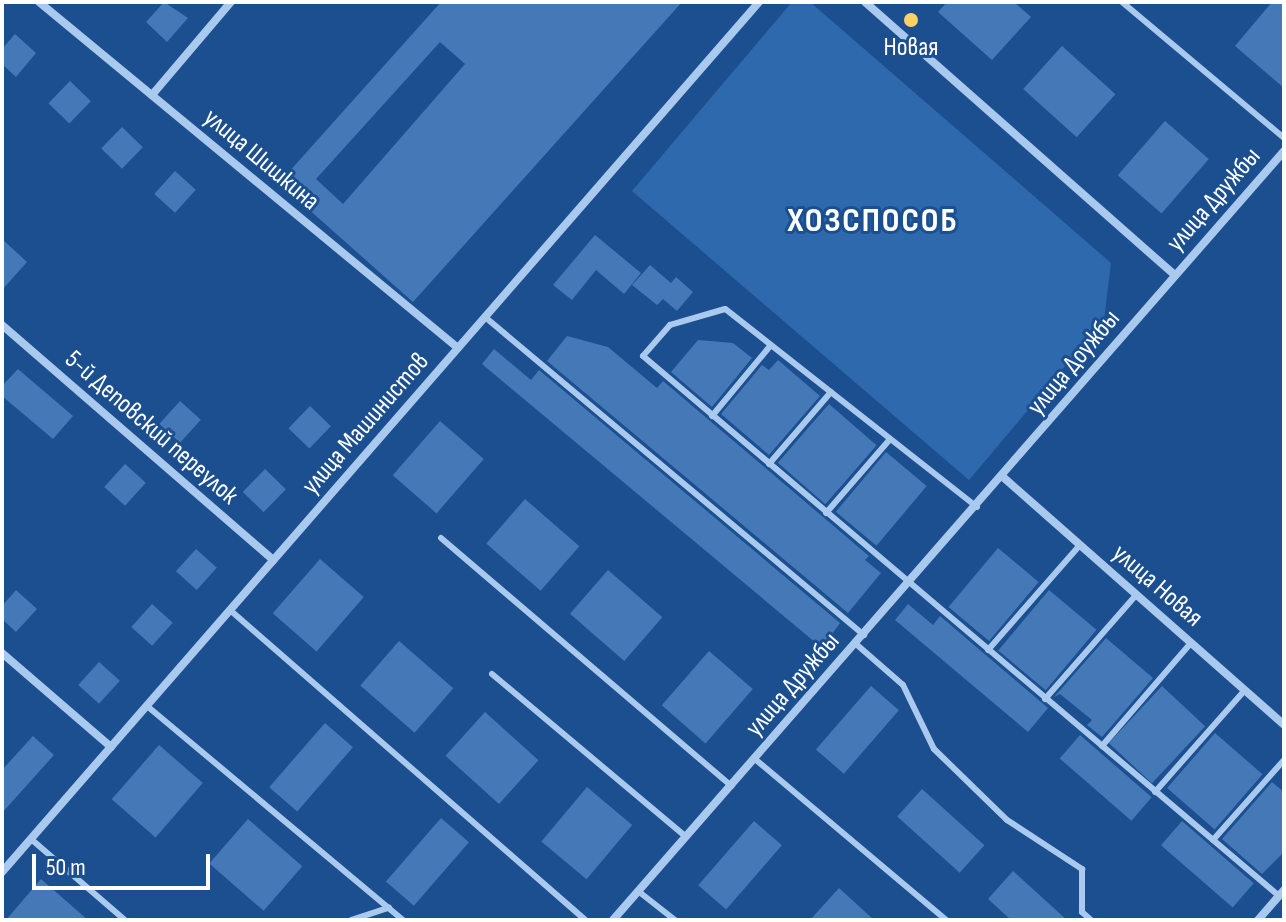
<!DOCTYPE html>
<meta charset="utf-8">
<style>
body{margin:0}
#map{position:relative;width:1286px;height:922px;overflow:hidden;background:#1b4f8f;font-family:"Sofia Sans Condensed",sans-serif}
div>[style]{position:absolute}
.green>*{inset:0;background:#2e69ad}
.building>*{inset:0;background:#4478b7;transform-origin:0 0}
.service>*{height:6px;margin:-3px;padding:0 3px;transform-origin:3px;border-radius:3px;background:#a9c9ee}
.minor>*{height:8px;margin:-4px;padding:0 4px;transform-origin:4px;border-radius:4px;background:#a9c9ee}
.dots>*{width:22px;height:22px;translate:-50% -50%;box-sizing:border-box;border:4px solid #1b4f8f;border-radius:50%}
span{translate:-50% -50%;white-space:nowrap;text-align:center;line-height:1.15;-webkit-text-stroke:6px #1b4f8f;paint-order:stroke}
.poi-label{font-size:26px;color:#fff}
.street-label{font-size:26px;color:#fff}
.district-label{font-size:34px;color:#fff;font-weight:700;letter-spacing:2px}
.frame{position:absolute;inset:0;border:4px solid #fff;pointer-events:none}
.scale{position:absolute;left:32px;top:854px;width:178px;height:36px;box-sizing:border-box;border:4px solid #fff;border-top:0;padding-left:10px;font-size:24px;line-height:28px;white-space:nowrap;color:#fff;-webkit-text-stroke:6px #1b4f8f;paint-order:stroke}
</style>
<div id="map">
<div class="green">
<i style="clip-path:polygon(792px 2px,810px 2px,1111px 263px,1104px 320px,969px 480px,632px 191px)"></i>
</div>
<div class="building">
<i style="clip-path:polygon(164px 2px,188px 18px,167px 42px,146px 22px)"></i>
<i style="clip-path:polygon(evenodd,441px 2px,682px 2px,413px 302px,279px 183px,441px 2px,440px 42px,465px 64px,343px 204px,316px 179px,440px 42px)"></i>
<i style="clip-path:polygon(947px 2px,1014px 2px,1031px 17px,992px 60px,938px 12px)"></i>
<i style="clip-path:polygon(1272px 2px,1284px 2px,1284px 88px,1235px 46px)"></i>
<i style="clip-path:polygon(15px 34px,36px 53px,16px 77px,2px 64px,2px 49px)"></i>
<i style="left:1062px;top:46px;width:72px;height:58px;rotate:42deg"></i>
<i style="left:70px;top:81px;width:29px;height:31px;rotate:44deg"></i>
<i style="left:1165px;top:121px;width:58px;height:72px;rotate:41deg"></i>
<i style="left:122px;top:127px;width:29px;height:30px;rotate:44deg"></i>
<i style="left:175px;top:171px;width:28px;height:31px;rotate:42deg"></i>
<i style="clip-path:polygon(595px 235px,641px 273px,624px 294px,596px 270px,572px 300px,553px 285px)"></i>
<i style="clip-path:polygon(2px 239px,27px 262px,2px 290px)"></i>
<i style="clip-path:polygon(650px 265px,671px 283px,676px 277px,693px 292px,677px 311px,663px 299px,657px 305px,632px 285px)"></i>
<i style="clip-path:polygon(567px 336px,608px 347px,657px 388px,663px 381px,869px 556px,865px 560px,881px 573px,848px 613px,547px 361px)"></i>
<i style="clip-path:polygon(698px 340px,733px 343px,752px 358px,712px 407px,671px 372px)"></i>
<i style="clip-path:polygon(494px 349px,531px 380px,539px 370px,840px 623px,822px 648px,482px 364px)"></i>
<i style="clip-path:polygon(778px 360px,820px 396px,769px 455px,721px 414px,762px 365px,769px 370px)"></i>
<i style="clip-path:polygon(18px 369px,73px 416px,53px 439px,2px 396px,2px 386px)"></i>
<i style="left:180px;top:401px;width:28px;height:31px;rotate:42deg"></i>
<i style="left:829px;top:404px;width:63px;height:78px;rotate:41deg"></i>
<i style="left:310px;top:406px;width:29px;height:31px;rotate:44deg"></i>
<i style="left:440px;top:421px;width:58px;height:72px;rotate:41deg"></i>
<i style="left:886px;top:452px;width:53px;height:78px;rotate:40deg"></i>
<i style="left:125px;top:464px;width:28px;height:31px;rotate:42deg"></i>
<i style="left:265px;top:469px;width:29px;height:32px;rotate:44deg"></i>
<i style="left:525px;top:499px;width:72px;height:59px;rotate:41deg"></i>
<i style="left:998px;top:548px;width:53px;height:77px;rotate:40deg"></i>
<i style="left:196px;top:549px;width:28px;height:30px;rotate:42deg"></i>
<i style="left:320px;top:559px;width:58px;height:72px;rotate:41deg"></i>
<i style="left:608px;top:570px;width:72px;height:58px;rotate:41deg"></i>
<i style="clip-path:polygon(16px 590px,37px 609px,16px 632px,2px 619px,2px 606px)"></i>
<i style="left:1049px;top:590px;width:62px;height:79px;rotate:40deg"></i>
<i style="left:152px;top:604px;width:28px;height:31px;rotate:42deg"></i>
<i style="clip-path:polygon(908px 604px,933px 625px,940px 616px,1048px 708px,1028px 732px,895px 620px)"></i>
<i style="clip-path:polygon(1106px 638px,1153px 678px,1102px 737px,1087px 725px,1092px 720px,1060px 694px,1054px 697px)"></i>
<i style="left:399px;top:641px;width:72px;height:59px;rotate:41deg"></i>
<i style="left:709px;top:651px;width:58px;height:72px;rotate:41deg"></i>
<i style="left:99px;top:662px;width:28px;height:31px;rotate:42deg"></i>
<i style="left:871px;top:686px;width:37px;height:84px;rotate:41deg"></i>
<i style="left:1162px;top:686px;width:59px;height:78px;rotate:43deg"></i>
<i style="left:485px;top:712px;width:72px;height:59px;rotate:42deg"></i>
<i style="left:325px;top:723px;width:37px;height:85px;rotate:41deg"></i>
<i style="left:1215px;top:733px;width:63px;height:73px;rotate:41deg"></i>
<i style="left:1080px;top:735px;width:95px;height:31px;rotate:41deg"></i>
<i style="clip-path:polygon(33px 736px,54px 755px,2px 813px,2px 770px)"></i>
<i style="left:159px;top:745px;width:58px;height:72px;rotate:41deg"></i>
<i style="clip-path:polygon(1272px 782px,1284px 792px,1284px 852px,1262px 874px,1222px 839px)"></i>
<i style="left:587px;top:787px;width:59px;height:71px;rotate:40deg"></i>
<i style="left:922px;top:789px;width:84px;height:37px;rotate:42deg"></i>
<i style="left:441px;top:818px;width:37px;height:84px;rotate:41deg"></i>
<i style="left:248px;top:819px;width:72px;height:59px;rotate:41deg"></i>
<i style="left:754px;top:821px;width:37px;height:85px;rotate:41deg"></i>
<i style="left:1182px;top:821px;width:95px;height:32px;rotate:41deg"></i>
<i style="clip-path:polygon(1013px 871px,1067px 920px,1011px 920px,988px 899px)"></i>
<i style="clip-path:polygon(41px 879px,88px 920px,6px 920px)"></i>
<i style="clip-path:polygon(839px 888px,874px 920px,810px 920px)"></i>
</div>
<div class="service">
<i style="left:1122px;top:2px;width:212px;rotate:40deg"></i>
<i style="left:485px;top:317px;width:495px;rotate:40deg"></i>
<i style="left:712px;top:416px;width:92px;rotate:-50.3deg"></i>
<i style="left:769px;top:464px;width:95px;rotate:-49.3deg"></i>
<i style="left:977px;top:507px;width:320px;rotate:-141.8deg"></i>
<i style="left:725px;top:309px;width:57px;rotate:163.8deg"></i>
<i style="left:670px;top:325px;width:41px;rotate:131.1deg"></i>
<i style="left:643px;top:356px;width:834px;rotate:40.33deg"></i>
<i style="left:826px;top:513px;width:98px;rotate:-49.1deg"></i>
<i style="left:441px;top:538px;width:382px;rotate:40.5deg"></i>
<i style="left:230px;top:610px;width:471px;rotate:41.1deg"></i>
<i style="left:856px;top:644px;width:62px;rotate:41.1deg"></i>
<i style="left:903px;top:685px;width:71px;rotate:64.2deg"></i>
<i style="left:934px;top:749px;width:102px;rotate:44.2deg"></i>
<i style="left:1007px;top:820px;width:90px;rotate:33.2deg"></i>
<i style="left:1082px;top:869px;width:43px;rotate:90deg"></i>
<i style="left:1082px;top:912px;width:12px;rotate:42deg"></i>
<i style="left:988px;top:650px;width:140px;rotate:-48.8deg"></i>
<i style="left:492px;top:674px;width:253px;rotate:40deg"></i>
<i style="left:1045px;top:699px;width:138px;rotate:-48.8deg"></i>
<i style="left:147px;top:706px;width:334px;rotate:39.9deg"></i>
<i style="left:1102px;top:746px;width:136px;rotate:-49.2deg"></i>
<i style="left:755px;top:759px;width:250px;rotate:40.1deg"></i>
<i style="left:1155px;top:792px;width:136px;rotate:-48.6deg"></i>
<i style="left:31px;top:839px;width:124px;rotate:40.8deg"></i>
<i style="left:1213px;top:840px;width:107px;rotate:-48.4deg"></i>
<i style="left:638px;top:891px;width:47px;rotate:38.1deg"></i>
<i style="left:351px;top:920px;width:40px;rotate:-18deg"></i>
</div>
<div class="minor">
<i style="left:39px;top:2px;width:543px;rotate:39.55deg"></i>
<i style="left:865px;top:2px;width:413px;rotate:41.4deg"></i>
<i style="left:152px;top:95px;width:122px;rotate:-49.7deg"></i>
<i style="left:2px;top:325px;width:359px;rotate:40.9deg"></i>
<i style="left:1003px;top:477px;width:375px;rotate:41.4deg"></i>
<i style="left:2px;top:653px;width:144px;rotate:40.8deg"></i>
<i style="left:2px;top:872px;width:1153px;rotate:-48.97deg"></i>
<i style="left:613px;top:920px;width:1021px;rotate:-48.89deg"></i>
<i style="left:1258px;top:920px;width:40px;rotate:-49deg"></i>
</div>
<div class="dots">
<i style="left:911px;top:20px;background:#ffd166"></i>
</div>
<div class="poi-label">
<span style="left:911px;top:48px">Новая</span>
</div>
<div class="street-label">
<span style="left:261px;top:160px;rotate:40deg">улица Шишкина</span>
<span style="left:1214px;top:200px;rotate:-49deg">улица Дружбы</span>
<span style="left:1074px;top:363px;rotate:-50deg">улица Доужбы</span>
<span style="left:366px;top:424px;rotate:-49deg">улица Машинистов</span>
<span style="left:151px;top:428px;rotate:41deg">5-й Деповский переулок</span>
<span style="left:1157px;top:586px;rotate:41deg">улица Новая</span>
<span style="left:793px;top:685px;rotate:-49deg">улица Дружбы</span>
</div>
<div class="district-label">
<span style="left:873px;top:221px">ХОЗСПОСОБ</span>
</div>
<div class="frame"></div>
<div class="scale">50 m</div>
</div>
